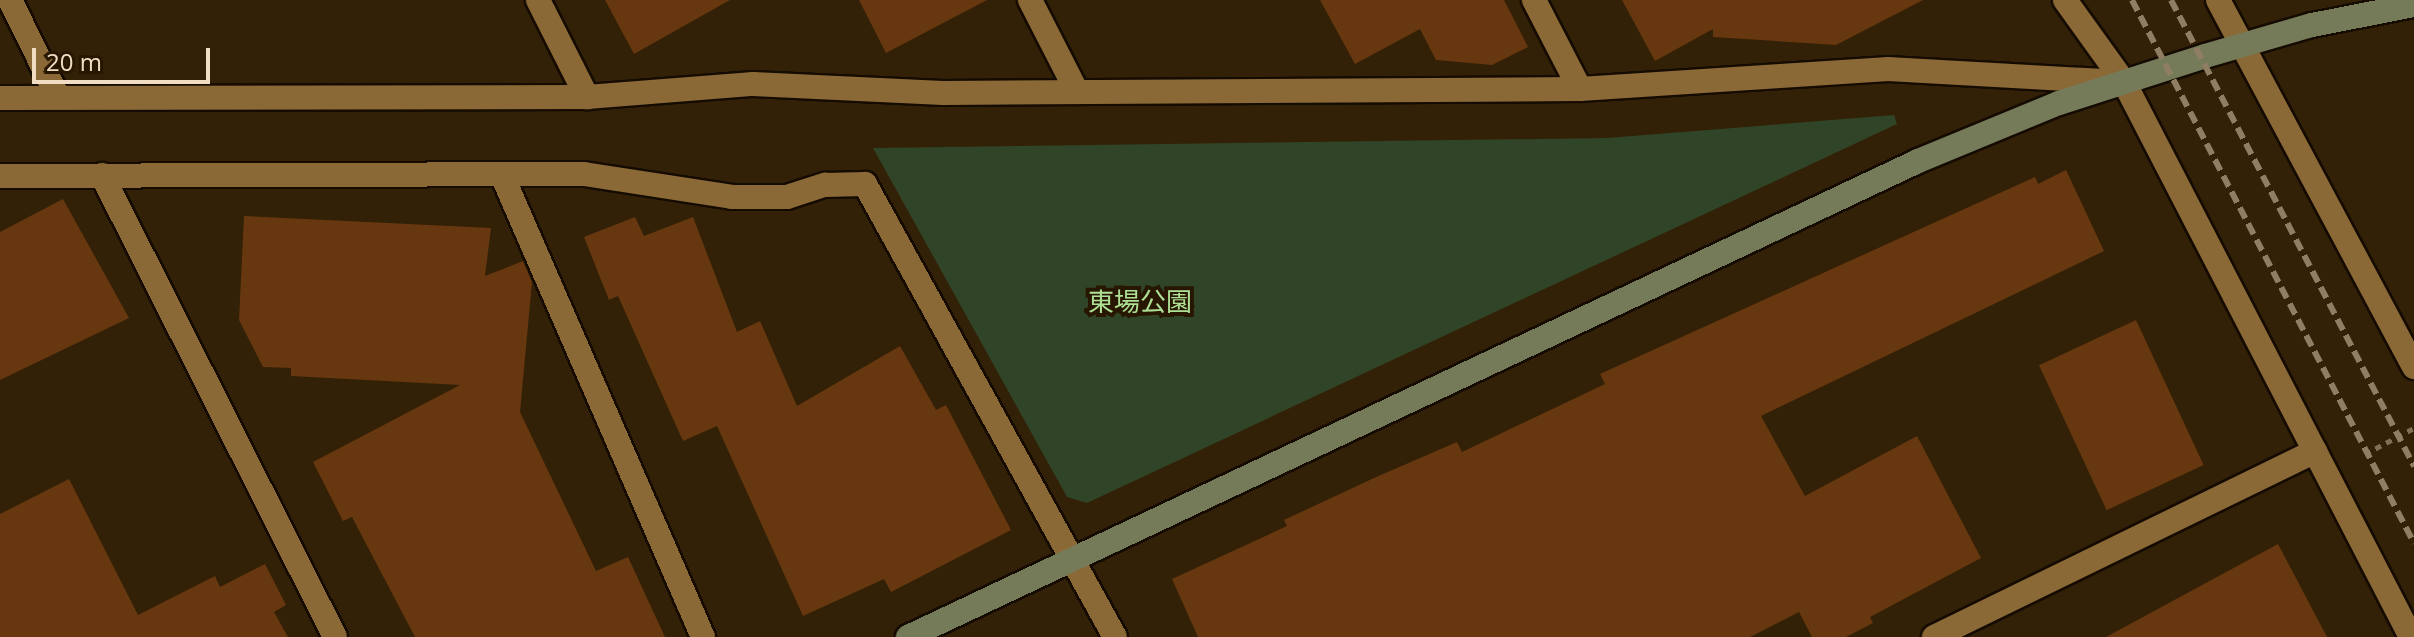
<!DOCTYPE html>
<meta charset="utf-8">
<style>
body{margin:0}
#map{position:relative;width:2414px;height:637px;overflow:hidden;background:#322106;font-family:"Open Sans","Noto Sans JP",sans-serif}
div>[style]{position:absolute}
.green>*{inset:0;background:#304427}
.building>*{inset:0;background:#67370f;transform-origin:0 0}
.path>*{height:5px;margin-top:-2.5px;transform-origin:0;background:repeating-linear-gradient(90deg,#816f55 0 6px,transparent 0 12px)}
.roads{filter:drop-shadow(2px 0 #150b01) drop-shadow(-2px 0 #150b01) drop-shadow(0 2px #150b01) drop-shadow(0 -2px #150b01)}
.street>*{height:24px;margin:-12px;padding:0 12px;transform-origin:12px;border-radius:12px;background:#8a6936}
.secondary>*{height:24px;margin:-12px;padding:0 12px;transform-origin:12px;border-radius:12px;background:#757b58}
.rail>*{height:6px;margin-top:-3px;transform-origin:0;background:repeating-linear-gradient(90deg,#907e63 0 12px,transparent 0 18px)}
span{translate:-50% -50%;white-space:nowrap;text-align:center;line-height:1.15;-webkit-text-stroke:8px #281700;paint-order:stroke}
.park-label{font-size:26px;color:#ade094}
.scale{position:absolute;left:32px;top:48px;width:178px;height:36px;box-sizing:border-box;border:4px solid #f0ddc3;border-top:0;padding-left:10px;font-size:24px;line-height:28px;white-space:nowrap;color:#f0ddc3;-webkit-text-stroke:6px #281700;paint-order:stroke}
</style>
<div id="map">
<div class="green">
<i style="clip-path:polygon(1894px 115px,1897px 124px,1087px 503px,1067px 497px,873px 148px,1607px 138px)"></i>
</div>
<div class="building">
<i style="clip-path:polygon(605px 0,730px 0,634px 54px)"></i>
<i style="clip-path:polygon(859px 0,987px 0,886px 53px)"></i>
<i style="clip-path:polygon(1320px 0,1504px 0,1528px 47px,1492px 65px,1436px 60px,1420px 29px,1355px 64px)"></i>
<i style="clip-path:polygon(1622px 0,1923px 0,1836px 45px,1713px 37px,1713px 29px,1655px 61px)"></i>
<i style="clip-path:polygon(2066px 170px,2104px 251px,1761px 416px,1805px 496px,1917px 436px,1981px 558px,1870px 617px,1873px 623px,1846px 637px,1812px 637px,1799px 612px,1750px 637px,1198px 637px,1172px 579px,1287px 526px,1284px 520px,1374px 478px,1457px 442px,1462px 452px,1605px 384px,1600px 374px,2035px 177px,2038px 184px)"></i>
<i style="clip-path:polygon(63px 199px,129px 318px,0 380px,0 232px)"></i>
<i style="clip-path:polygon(244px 216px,491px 228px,485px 276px,523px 261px,532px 282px,520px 412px,596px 571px,628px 557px,665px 637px,415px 637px,352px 517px,343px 521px,313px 462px,460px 385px,291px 376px,291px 368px,263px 367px,239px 320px)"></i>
<i style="clip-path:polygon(635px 217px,644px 236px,693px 217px,737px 332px,760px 321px,797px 406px,900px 346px,936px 410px,946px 405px,1011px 530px,891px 592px,884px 579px,803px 616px,717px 426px,683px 441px,618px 296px,609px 300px,584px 237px)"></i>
<i style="left:2136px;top:320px;width:160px;height:107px;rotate:65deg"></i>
<i style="clip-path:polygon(69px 479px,138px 615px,215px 576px,220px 587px,265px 564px,286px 605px,274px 612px,288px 637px,0 637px,0 514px)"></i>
<i style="clip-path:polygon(2278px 544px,2327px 637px,2106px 637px)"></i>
</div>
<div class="path">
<i style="left:2365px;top:454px;width:55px;rotate:-28deg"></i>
</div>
<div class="roads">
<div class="street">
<i style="left:10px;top:0;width:108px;rotate:63.7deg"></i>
<i style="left:538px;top:0;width:109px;rotate:63.2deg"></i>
<i style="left:1030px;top:0;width:103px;rotate:62.9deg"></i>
<i style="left:1534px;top:0;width:100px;rotate:62.7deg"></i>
<i style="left:2065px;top:0;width:101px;rotate:54.3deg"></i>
<i style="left:2124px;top:82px;width:625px;rotate:62.66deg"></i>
<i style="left:2218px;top:0;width:416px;rotate:61.9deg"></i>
<i style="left:0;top:98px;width:587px;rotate:-0.1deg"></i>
<i style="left:587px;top:97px;width:167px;rotate:-4.5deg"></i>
<i style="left:753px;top:84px;width:190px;rotate:2.7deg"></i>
<i style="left:943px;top:93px;width:637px;rotate:-0.36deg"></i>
<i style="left:1580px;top:89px;width:309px;rotate:-3.7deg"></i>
<i style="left:1888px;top:69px;width:234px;rotate:3.2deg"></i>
<i style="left:102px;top:175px;width:517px;rotate:63.24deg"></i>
<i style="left:502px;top:175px;width:504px;rotate:66.49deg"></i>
<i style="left:0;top:176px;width:584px;rotate:-0.2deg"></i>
<i style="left:584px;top:174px;width:150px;rotate:8.8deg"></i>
<i style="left:732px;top:197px;width:55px"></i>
<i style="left:787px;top:197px;width:40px;rotate:-18deg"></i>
<i style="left:825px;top:185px;width:40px;rotate:-1.4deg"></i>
<i style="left:865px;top:184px;width:517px;rotate:61.11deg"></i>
<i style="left:1934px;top:637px;width:424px;rotate:-26deg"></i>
</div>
<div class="secondary">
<i style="left:908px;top:637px;width:1117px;rotate:-25.23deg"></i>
<i style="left:1918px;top:161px;width:152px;rotate:-22.4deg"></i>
<i style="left:2059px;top:103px;width:153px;rotate:-17.8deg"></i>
<i style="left:2205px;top:56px;width:111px;rotate:-16.2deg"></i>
<i style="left:2312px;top:25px;width:104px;rotate:-11.1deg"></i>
</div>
</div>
<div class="rail">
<i style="left:2132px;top:0;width:612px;rotate:62.56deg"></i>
<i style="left:2171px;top:0;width:526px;rotate:62.46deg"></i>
</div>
<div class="park-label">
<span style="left:1140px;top:302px">東場公園</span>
</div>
<div class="scale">20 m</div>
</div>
